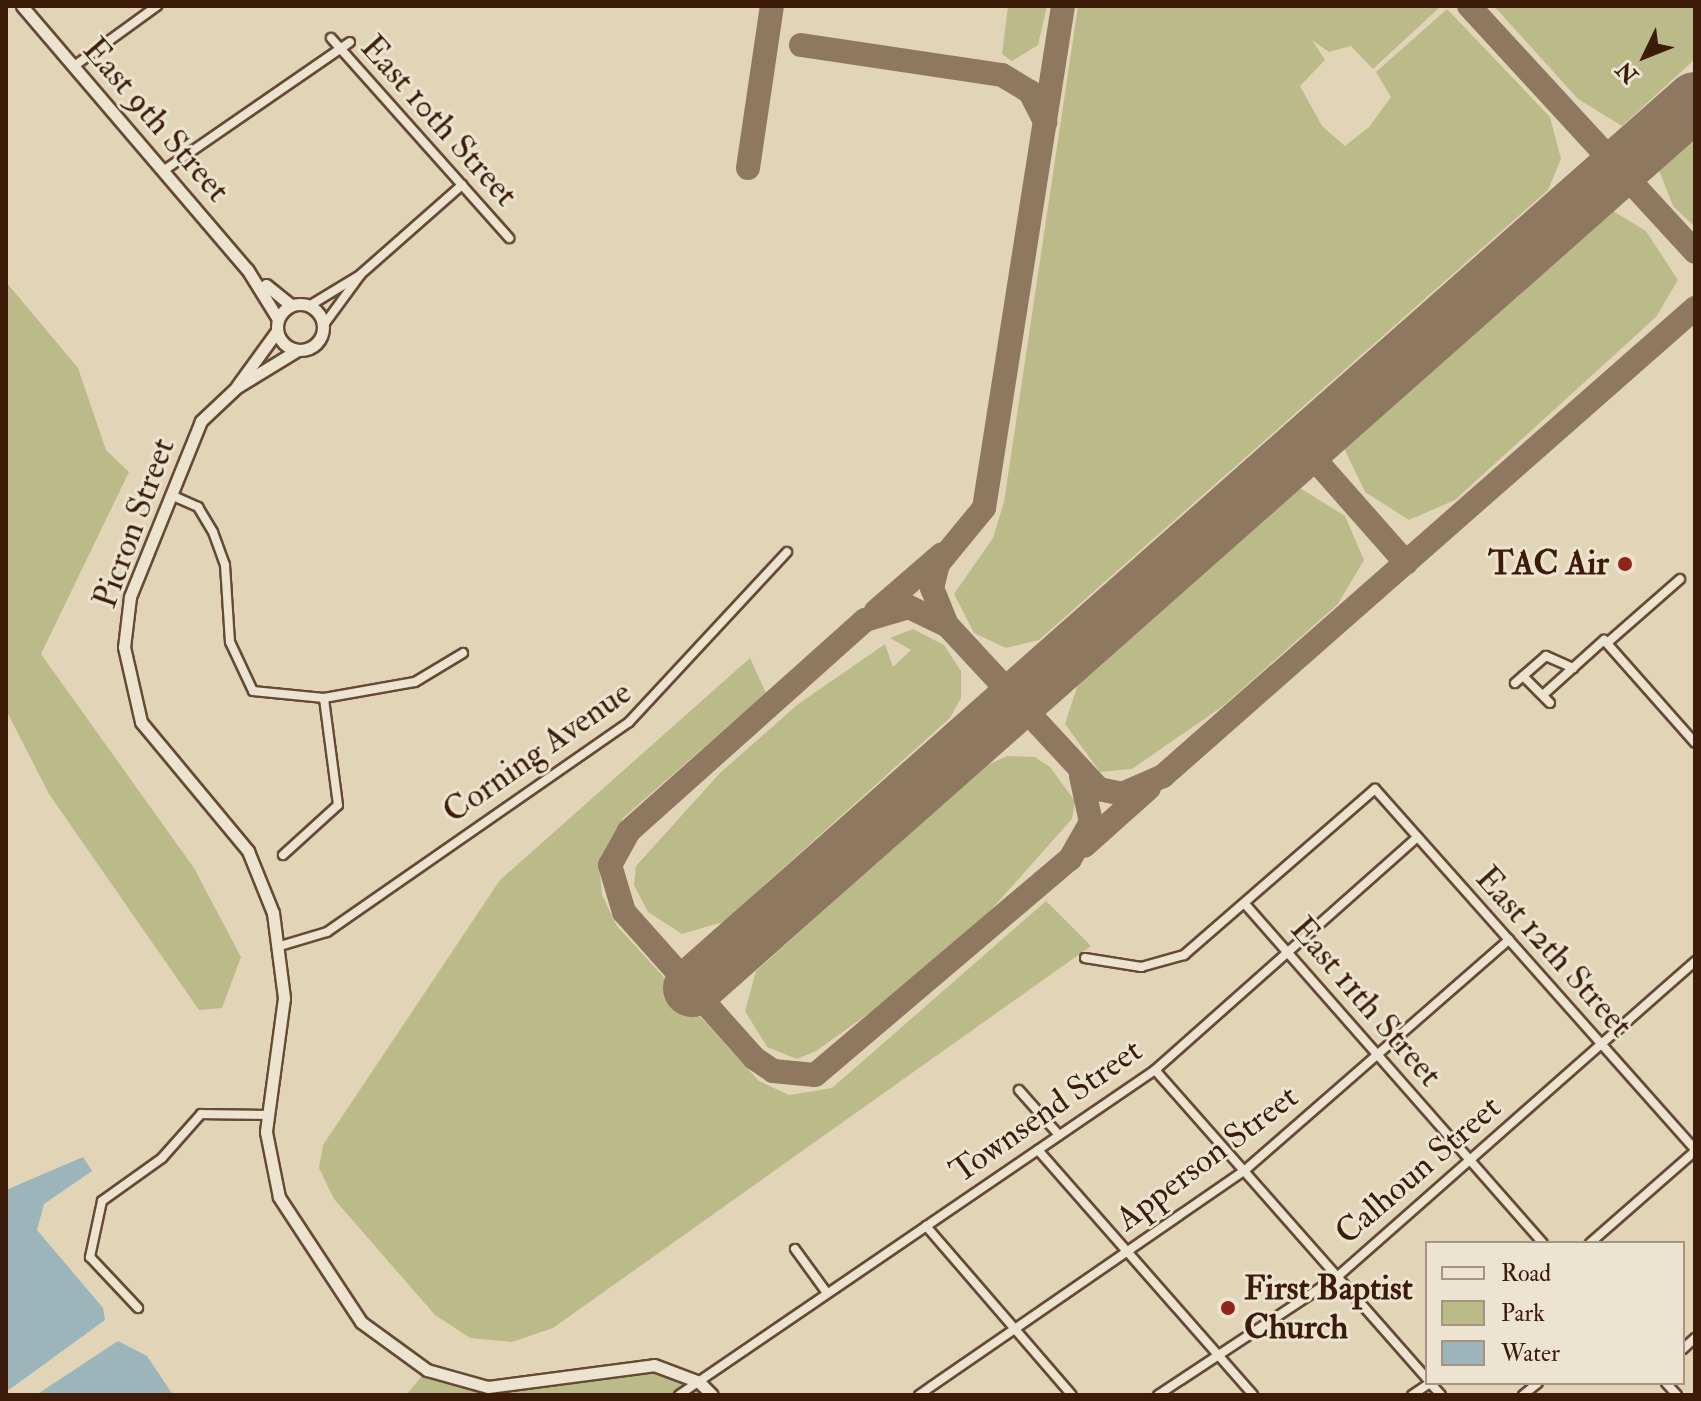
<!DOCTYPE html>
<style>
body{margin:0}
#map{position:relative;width:1701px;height:1401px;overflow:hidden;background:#e2d5b7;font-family:"IM FELL Double Pica",serif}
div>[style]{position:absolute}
.green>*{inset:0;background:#bbbb89}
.water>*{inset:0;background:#9bb5bb}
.taxiway>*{height:24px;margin:-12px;padding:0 12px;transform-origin:12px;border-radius:12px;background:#8f7860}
.runway>*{height:58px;margin:-29px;padding:0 29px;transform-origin:29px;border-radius:29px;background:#8f7860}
.roads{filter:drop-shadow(2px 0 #664a34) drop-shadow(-2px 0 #664a34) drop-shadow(0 2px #664a34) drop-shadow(0 -2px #664a34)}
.street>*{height:8px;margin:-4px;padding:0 4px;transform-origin:4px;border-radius:4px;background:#ece4d0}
.secondary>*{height:11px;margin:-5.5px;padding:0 5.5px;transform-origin:5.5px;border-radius:5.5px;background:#ece4d0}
.secondary>.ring{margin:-5.5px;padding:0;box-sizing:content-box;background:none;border:11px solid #ece4d0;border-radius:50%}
.dots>*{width:22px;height:22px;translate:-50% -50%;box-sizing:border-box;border:4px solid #ece4d0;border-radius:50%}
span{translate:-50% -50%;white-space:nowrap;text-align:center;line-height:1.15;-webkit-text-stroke:6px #ece4d0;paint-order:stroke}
.street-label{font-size:34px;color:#3c1b08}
.poi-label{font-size:34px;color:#3c1b08;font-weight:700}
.right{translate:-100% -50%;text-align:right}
.left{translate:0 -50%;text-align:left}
.frame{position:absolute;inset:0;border:8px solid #3c1b08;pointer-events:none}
.legend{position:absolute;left:1425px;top:1241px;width:260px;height:144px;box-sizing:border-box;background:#ece4d0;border:2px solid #a69480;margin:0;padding:10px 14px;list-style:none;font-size:24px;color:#3c1b08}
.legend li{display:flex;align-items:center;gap:16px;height:40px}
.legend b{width:40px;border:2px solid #a69480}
.north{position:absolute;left:1605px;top:16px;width:80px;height:80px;-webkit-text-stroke:6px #ece4d0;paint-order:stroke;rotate:227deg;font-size:22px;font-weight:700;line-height:32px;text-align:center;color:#3c1b08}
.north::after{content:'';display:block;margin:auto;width:28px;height:36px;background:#3c1b08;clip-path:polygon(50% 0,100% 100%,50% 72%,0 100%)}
</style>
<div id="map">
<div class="green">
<i style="clip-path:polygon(1008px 6px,1047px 6px,1038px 45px,1012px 61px,1002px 54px)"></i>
<i style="clip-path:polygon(1078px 6px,1441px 6px,1373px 69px,1351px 46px,1329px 52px,1312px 40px,1325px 60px,1300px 86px,1322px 126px,1345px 146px,1369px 127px,1391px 97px,1376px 72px,1447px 9px,1550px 117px,1561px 159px,1548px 190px,1039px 640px,1006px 648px,974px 633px,954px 594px,993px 538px,1004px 502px)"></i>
<i style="clip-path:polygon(1494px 6px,1695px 6px,1695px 59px,1622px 126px,1578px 99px)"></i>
<i style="clip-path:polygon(1695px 138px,1695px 227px,1673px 206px,1659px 170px)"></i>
<i style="clip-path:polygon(1613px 211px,1646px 231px,1678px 280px,1656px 317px,1455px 500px,1409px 520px,1365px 492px,1344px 448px)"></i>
<i style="clip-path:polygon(6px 282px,78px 368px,106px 450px,129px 472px,41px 654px,194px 868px,241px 957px,222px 1008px,199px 1010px,49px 794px,6px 710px)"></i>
<i style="clip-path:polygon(1300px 488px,1345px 516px,1364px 560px,1338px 604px,1223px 706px,1132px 769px,1100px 772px,1065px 724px,1078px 684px)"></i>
<i style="clip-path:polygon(913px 629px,944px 645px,961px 671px,961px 698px,950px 718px,723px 922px,682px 934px,648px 912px,634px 885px,636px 866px,720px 773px,797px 705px,885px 644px,893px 667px,911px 650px,890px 638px)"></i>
<i style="clip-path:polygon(750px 658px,766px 693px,623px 818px,599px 862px,602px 895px,617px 926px,759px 1081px,789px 1095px,832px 1088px,1046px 901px,1091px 946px,553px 1328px,512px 1342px,470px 1338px,435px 1315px,334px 1199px,319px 1168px,323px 1145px,500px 880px)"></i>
<i style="clip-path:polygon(1007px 756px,1035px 757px,1050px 767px,1075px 801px,1072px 819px,990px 911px,903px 989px,816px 1051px,797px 1059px,767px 1047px,745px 1011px,756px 971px,985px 766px)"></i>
<i style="clip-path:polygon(637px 1364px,676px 1371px,710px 1395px,406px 1395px,427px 1370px,488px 1387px)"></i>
</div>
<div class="water">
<i style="clip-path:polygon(83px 1157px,92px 1171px,44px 1204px,37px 1230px,103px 1308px,105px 1320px,6px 1392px,6px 1190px)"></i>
<i style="clip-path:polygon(118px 1341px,147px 1356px,173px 1395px,36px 1395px)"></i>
</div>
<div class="taxiway">
<i style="left:1063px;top:6px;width:508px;rotate:98.94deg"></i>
<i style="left:984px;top:508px;width:72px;rotate:129.4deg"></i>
<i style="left:938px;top:564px;width:25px;rotate:104deg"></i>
<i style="left:932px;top:588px;width:40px;rotate:68deg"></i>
<i style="left:947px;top:625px;width:224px;rotate:47.2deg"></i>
<i style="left:1099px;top:789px;width:24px;rotate:12deg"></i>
<i style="left:1122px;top:794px;width:45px;rotate:-23.7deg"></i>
<i style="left:1163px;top:776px;width:709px;rotate:-41.34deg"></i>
<i style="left:1469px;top:6px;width:334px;rotate:47.4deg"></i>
<i style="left:801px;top:45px;width:203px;rotate:8.5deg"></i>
<i style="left:1002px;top:75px;width:33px;rotate:31deg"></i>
<i style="left:1030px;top:92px;width:34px;rotate:63deg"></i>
<i style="left:748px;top:168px;width:164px;rotate:-81.6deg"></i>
<i style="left:1303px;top:446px;width:156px;rotate:48.6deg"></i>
<i style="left:876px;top:611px;width:87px;rotate:-40.8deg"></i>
<i style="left:946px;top:625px;width:41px;rotate:-154.1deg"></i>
<i style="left:909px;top:607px;width:46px;rotate:163.5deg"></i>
<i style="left:865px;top:620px;width:317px;rotate:138.2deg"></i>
<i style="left:629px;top:831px;width:39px;rotate:119deg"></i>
<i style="left:610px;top:865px;width:49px;rotate:73.4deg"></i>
<i style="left:624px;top:912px;width:195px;rotate:48.3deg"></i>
<i style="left:754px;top:1058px;width:23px;rotate:34deg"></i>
<i style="left:773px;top:1071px;width:42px;rotate:5.4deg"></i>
<i style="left:815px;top:1075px;width:334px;rotate:-40.3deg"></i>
<i style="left:1070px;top:859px;width:43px;rotate:-60.4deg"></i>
<i style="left:1091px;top:822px;width:47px;rotate:-102.3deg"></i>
<i style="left:1084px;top:846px;width:87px;rotate:-41.7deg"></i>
</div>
<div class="runway">
<i style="left:692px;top:988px;width:1339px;rotate:-41.49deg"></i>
</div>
<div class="roads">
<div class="street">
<i style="left:331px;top:38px;width:268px;rotate:48.3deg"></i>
<i style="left:73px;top:67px;width:104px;rotate:-36deg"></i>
<i style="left:163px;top:171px;width:227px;rotate:-34.6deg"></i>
<i style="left:309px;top:306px;width:60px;rotate:-31.3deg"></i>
<i style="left:323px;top:326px;width:64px;rotate:-53.8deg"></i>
<i style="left:361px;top:274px;width:135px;rotate:-41.4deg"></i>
<i style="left:171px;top:495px;width:30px;rotate:24deg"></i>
<i style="left:198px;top:507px;width:29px;rotate:59deg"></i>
<i style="left:213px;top:532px;width:35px;rotate:70deg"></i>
<i style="left:225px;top:565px;width:77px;rotate:86.3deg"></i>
<i style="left:230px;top:642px;width:54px;rotate:64.9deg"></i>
<i style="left:253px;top:691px;width:71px;rotate:5.6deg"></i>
<i style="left:324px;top:698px;width:92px;rotate:-10deg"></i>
<i style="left:415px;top:682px;width:56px;rotate:-31.1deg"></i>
<i style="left:1607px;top:643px;width:97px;rotate:-41.2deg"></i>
<i style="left:1523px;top:676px;width:38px;rotate:45deg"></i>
<i style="left:1515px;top:683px;width:41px;rotate:-41.1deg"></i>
<i style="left:1546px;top:656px;width:30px;rotate:24deg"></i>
<i style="left:1544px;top:694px;width:81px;rotate:-42deg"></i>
<i style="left:1604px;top:640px;width:137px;rotate:48.5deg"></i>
<i style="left:283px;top:855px;width:74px;rotate:-42.3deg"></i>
<i style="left:338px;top:805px;width:108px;rotate:-97.5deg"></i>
<i style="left:1245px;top:904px;width:451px;rotate:48.7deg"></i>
<i style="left:280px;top:946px;width:49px;rotate:-16.6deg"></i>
<i style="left:327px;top:932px;width:368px;rotate:-34.8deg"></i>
<i style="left:629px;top:722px;width:232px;rotate:-47.1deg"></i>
<i style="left:1085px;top:958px;width:57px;rotate:9.1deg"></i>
<i style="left:1141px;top:967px;width:45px;rotate:-15.6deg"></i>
<i style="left:1184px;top:955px;width:253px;rotate:-41deg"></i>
<i style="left:1375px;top:789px;width:482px;rotate:48.4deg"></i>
<i style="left:1155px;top:1070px;width:412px;rotate:48.6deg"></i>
<i style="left:1019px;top:1090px;width:60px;rotate:48.4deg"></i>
<i style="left:1038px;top:1150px;width:326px;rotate:48.7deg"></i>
<i style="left:926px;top:1226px;width:223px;rotate:49.2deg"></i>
<i style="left:1590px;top:1243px;width:140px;rotate:-41.2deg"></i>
<i style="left:795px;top:1249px;width:54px;rotate:54deg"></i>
<i style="left:138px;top:1308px;width:70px;rotate:-133.3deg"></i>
<i style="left:90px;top:1257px;width:57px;rotate:-77.9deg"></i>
<i style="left:102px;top:1201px;width:74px;rotate:-35.6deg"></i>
<i style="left:162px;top:1158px;width:59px;rotate:-48.4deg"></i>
<i style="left:201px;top:1114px;width:65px;rotate:0.9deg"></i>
<i style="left:1683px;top:1349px;width:16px;rotate:-43deg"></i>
<i style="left:1430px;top:1383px;width:16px;rotate:47deg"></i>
<i style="left:1666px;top:1383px;width:16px;rotate:47deg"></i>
<i style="left:679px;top:1395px;width:576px;rotate:-34.32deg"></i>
<i style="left:1155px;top:1070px;width:351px;rotate:-41.6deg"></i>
<i style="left:919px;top:1395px;width:395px;rotate:-34.6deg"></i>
<i style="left:1244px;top:1171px;width:352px;rotate:-41.1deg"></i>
<i style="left:1158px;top:1395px;width:214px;rotate:-33.4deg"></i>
<i style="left:1337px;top:1277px;width:478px;rotate:-41.4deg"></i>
<i style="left:1412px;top:1395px;width:22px;rotate:-34deg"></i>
<i style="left:1523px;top:1395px;width:19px;rotate:-39deg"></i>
</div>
<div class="secondary">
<i style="left:22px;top:6px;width:346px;rotate:49.5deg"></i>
<i style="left:247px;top:269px;width:59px;rotate:58.2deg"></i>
<i style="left:266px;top:285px;width:32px;rotate:39deg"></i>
<i class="ring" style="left:277px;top:304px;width:35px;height:35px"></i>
<i style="left:296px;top:351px;width:69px;rotate:148.6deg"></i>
<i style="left:237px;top:387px;width:50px;rotate:136.6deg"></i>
<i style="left:201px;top:421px;width:190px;rotate:112deg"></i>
<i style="left:130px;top:597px;width:50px;rotate:96.8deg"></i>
<i style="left:124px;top:647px;width:77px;rotate:77.2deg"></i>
<i style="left:141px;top:722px;width:168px;rotate:50.3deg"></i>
<i style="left:248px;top:851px;width:67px;rotate:68deg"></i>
<i style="left:273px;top:913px;width:86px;rotate:82.6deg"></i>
<i style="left:284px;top:998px;width:135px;rotate:97.7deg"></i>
<i style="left:266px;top:1132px;width:66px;rotate:78.7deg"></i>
<i style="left:279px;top:1197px;width:149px;rotate:56.7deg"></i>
<i style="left:361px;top:1322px;width:82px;rotate:36deg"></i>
<i style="left:427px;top:1370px;width:63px;rotate:15.6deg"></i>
<i style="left:488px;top:1387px;width:167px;rotate:-7.5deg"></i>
<i style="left:654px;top:1365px;width:48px;rotate:20.7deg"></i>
<i style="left:699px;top:1382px;width:18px;rotate:45deg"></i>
<i style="left:237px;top:386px;width:68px;rotate:-54deg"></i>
</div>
</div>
<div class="dots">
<i style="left:1625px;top:564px;background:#8f2418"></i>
<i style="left:1228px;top:1308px;background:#8f2418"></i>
</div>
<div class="street-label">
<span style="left:156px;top:120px;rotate:49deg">East 9th Street</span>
<span style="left:439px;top:121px;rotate:48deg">East 10th Street</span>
<span style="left:134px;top:523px;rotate:-70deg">Picron Street</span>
<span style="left:537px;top:752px;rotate:-35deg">Corning Avenue</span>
<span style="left:1554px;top:952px;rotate:48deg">East 12th Street</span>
<span style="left:1366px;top:1002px;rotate:49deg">East 11th Street</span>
<span style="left:1046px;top:1111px;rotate:-35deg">Townsend Street</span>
<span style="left:1207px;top:1158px;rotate:-37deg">Apperson Street</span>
<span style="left:1418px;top:1170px;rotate:-41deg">Calhoun Street</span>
</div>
<div class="poi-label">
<span class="right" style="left:1609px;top:564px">TAC Air</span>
<span class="left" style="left:1244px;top:1308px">First Baptist<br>Church</span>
</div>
<div class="frame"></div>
<ul class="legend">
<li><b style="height:10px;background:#ece4d0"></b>Road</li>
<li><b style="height:22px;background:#bbbb89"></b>Park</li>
<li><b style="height:22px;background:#9bb5bb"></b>Water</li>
</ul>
<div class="north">N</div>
</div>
